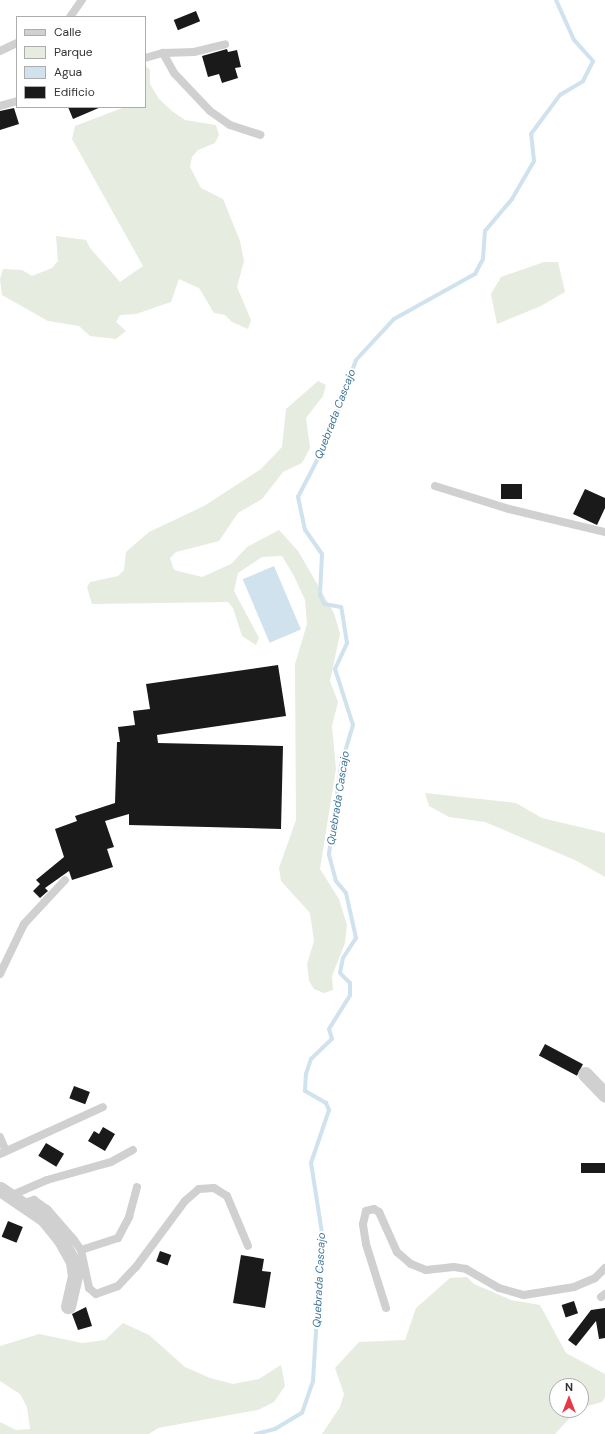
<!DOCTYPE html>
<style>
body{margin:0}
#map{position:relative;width:605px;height:1434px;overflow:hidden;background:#fff;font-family:"DM Sans",sans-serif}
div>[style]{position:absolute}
.green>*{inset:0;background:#e6ecdf}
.water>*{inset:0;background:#cfe2ee;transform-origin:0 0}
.stream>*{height:4px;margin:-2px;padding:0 2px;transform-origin:2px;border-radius:2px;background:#cfe2ee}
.building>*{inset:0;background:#1a1a1a;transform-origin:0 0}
.lane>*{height:8px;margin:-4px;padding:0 4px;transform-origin:4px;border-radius:4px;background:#d0d0d0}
.street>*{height:15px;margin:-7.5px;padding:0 7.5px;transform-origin:7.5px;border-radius:7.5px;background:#d0d0d0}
span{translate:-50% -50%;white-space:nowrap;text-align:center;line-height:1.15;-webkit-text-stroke:4px #fff;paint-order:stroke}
.water-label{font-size:11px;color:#3f7597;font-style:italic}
.legend{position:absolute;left:16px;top:16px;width:130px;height:92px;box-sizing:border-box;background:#fff;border:1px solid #adadad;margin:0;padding:5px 7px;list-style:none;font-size:12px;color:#333}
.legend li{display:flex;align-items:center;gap:8px;height:20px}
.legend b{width:20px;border:1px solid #adadad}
.north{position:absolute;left:549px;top:1378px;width:40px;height:40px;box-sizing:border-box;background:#fff;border:1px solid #adadad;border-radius:50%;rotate:0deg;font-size:11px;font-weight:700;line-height:16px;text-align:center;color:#333}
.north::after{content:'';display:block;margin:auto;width:14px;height:18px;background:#e63946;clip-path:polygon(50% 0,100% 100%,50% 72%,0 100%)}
</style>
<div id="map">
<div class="green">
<i style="clip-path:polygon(145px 65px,150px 70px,150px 84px,159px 99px,172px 111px,185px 120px,216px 125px,219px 135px,215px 143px,198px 150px,192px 157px,190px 167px,201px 188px,223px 199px,240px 241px,244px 261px,237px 287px,251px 320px,248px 329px,232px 322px,225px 315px,214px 313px,199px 288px,179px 279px,171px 302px,136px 314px,120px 315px,116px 322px,126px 331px,116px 339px,90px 336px,79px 326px,48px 321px,2px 295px,0 279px,3px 269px,22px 270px,32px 276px,52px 268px,58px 261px,56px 236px,86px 240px,90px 248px,120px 282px,143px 266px,72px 139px,75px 126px,125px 107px,145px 107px)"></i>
<i style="clip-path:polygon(544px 262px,558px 262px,565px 292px,541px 306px,497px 324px,491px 294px,501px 277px)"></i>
<i style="clip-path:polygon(318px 381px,326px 385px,323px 396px,306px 418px,310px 448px,302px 463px,283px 472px,262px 499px,238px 513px,219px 541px,176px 552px,170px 558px,174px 570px,202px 577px,231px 564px,247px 547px,279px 530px,298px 551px,334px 613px,340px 634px,330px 681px,338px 702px,332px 726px,336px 769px,320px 869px,339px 899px,347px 925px,345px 943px,332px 976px,333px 990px,324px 993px,314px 989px,309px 981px,307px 964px,314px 941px,310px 913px,281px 881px,279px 868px,296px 820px,295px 664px,307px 624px,305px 600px,294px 576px,282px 556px,262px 557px,238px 573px,234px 591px,259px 638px,256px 645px,242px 636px,233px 608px,228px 602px,92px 604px,87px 587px,90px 582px,118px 576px,124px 570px,126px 552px,149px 532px,204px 506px,261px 469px,282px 447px,286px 409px)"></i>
<i style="clip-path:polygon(425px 793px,516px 803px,542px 818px,605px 833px,605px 877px,577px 861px,485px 822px,449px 817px,429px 806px)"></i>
<i style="clip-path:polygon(467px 1277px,474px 1284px,511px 1300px,540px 1305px,566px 1353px,605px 1374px,605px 1397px,602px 1402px,581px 1408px,581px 1386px,557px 1386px,557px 1410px,577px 1410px,555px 1434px,322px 1434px,340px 1407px,344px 1394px,335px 1368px,359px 1342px,405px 1340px,416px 1308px,450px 1278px)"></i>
<i style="clip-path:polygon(123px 1323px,149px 1335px,185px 1367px,210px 1378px,233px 1384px,259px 1379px,281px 1365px,285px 1386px,274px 1402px,258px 1410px,158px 1428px,149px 1434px,0 1434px,0 1422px,16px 1430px,30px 1429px,27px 1407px,20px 1394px,0 1381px,0 1346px,39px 1334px,82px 1343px,105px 1340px)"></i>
</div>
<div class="water">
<i style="left:274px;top:566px;width:69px;height:34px;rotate:67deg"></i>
</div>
<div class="stream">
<i style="left:256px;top:1434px;width:20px;rotate:-15deg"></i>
<i style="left:275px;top:1429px;width:31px;rotate:-31deg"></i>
<i style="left:302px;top:1413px;width:34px;rotate:-71deg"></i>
<i style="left:313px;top:1381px;width:148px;rotate:-86.5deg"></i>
<i style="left:322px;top:1233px;width:71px;rotate:-98.9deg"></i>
<i style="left:311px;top:1163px;width:56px;rotate:-71.2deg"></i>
<i style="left:329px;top:1110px;width:8px;rotate:-113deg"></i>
<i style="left:326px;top:1103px;width:24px;rotate:-150deg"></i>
<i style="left:305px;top:1091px;width:17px;rotate:-87deg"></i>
<i style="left:306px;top:1074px;width:16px;rotate:-72deg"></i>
<i style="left:311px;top:1059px;width:29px;rotate:-44deg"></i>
<i style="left:332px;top:1039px;width:10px;rotate:-107deg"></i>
<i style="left:329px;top:1029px;width:40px;rotate:-58deg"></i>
<i style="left:350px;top:995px;width:12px;rotate:-90deg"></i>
<i style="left:350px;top:983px;width:14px;rotate:-135deg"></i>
<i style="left:340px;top:973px;width:15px;rotate:-79deg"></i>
<i style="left:343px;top:958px;width:24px;rotate:-57deg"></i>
<i style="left:356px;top:938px;width:46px;rotate:-102.5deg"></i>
<i style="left:346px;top:893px;width:16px;rotate:-130deg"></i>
<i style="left:336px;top:881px;width:28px;rotate:-105deg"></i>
<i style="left:329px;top:854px;width:90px;rotate:-82.3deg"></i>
<i style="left:341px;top:765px;width:42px;rotate:-73.3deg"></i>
<i style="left:353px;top:725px;width:59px;rotate:-107.8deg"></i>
<i style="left:335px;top:669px;width:29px;rotate:-65deg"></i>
<i style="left:347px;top:643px;width:36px;rotate:-99deg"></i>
<i style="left:341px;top:607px;width:17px;rotate:-170deg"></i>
<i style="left:324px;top:604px;width:10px;rotate:-114deg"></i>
<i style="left:320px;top:595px;width:41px;rotate:-87.2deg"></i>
<i style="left:322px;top:554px;width:29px;rotate:-125deg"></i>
<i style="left:305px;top:530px;width:34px;rotate:-102deg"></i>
<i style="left:298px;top:497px;width:61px;rotate:-62.6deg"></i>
<i style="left:326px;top:443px;width:88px;rotate:-70.1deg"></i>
<i style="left:356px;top:360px;width:56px;rotate:-47.2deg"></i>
<i style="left:394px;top:319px;width:93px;rotate:-29.1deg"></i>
<i style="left:475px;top:274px;width:17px;rotate:-62deg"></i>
<i style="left:483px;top:259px;width:28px;rotate:-86deg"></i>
<i style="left:485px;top:231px;width:42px;rotate:-49.8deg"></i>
<i style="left:512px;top:199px;width:44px;rotate:-59.9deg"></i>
<i style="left:534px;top:161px;width:27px;rotate:-96deg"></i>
<i style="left:531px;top:134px;width:49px;rotate:-53.4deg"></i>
<i style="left:560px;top:95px;width:27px;rotate:-31deg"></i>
<i style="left:583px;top:81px;width:22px;rotate:-63deg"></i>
<i style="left:593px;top:61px;width:28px;rotate:-132deg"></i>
<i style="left:574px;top:40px;width:44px;rotate:-114.2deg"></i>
</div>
<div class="building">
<i style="left:196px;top:11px;width:11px;height:24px;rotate:68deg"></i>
<i style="clip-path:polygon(227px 49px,228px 52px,237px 50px,241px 67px,235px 68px,238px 78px,222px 83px,219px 74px,208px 77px,202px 56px)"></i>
<i style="clip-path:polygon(68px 107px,101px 107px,73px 119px)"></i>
<i style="clip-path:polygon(14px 108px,19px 124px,0 130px,0 111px)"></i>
<i style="left:501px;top:484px;width:21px;height:15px"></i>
<i style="clip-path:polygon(585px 489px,605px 498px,605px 508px,597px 525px,573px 514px)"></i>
<i style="clip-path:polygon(278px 665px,286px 716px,157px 735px,158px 743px,283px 746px,281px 829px,129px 825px,129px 814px,105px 821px,114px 847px,107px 849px,113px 867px,72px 880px,69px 871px,45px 888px,48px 891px,40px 898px,33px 891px,40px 884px,36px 880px,64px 857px,55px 829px,77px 821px,75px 816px,115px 803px,117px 742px,120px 742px,118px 727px,135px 725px,133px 711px,150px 709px,146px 684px)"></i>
<i style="left:545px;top:1044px;width:43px;height:13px;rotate:28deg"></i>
<i style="left:74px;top:1086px;width:17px;height:13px;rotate:21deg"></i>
<i style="clip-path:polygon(103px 1127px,115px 1134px,105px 1151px,88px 1141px,94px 1131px,99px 1134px)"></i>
<i style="left:46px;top:1143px;width:21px;height:15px;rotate:31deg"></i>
<i style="left:581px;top:1163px;width:24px;height:10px"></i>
<i style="left:8px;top:1221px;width:16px;height:17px;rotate:22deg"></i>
<i style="left:160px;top:1251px;width:12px;height:11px;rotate:20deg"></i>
<i style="clip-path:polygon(241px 1255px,264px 1259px,262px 1271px,271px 1272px,265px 1308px,233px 1303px)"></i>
<i style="left:574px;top:1301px;width:13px;height:13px;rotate:72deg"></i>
<i style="clip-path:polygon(86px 1307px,92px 1326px,78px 1330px,72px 1314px)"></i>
<i style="clip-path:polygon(605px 1308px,605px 1338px,599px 1339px,596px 1321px,576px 1346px,568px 1340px,591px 1310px)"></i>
</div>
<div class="lane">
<i style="left:70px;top:17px;width:21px;rotate:-55deg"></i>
<i style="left:0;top:51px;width:19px;rotate:-25deg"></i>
<i style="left:163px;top:53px;width:31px;rotate:-2deg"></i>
<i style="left:194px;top:52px;width:32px;rotate:-14deg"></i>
<i style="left:145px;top:58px;width:19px;rotate:-16deg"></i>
<i style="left:163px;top:53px;width:23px;rotate:61deg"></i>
<i style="left:174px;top:73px;width:52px;rotate:46.5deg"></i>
<i style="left:210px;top:111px;width:24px;rotate:35deg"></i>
<i style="left:230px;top:125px;width:32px;rotate:18deg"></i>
<i style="left:0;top:106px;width:18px;rotate:-16deg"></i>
<i style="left:435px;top:486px;width:77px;rotate:17.3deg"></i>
<i style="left:509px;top:509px;width:99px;rotate:13.5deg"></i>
<i style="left:0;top:974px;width:55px;rotate:-64.4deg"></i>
<i style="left:24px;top:924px;width:60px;rotate:-47deg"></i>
<i style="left:0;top:1137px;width:15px;rotate:67deg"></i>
<i style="left:0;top:1154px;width:113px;rotate:-24.5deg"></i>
<i style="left:10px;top:1196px;width:40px;rotate:-23.4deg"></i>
<i style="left:47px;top:1180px;width:66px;rotate:-15.7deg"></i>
<i style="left:111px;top:1162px;width:25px;rotate:-29deg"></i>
<i style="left:21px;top:1204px;width:14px;rotate:-17deg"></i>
<i style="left:34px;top:1200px;width:16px;rotate:35deg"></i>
<i style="left:47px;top:1209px;width:41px;rotate:48.9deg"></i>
<i style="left:74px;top:1240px;width:12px;rotate:55deg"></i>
<i style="left:81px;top:1250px;width:39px;rotate:78deg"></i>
<i style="left:89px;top:1288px;width:9px;rotate:41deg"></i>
<i style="left:96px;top:1294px;width:23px;rotate:-20deg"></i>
<i style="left:118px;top:1286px;width:26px;rotate:-47deg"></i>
<i style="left:136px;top:1267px;width:82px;rotate:-53.4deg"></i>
<i style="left:185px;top:1201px;width:18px;rotate:-41deg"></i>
<i style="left:199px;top:1189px;width:15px;rotate:-4deg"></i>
<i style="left:214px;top:1188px;width:15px;rotate:32deg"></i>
<i style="left:227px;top:1196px;width:54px;rotate:67.2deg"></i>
<i style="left:81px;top:1250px;width:39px;rotate:-18deg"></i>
<i style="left:118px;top:1238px;width:24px;rotate:-62deg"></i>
<i style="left:129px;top:1217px;width:31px;rotate:-75deg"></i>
<i style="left:601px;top:1297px;width:5px;rotate:-37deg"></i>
<i style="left:386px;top:1308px;width:67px;rotate:-107.4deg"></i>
<i style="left:366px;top:1244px;width:20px;rotate:-99deg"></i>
<i style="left:363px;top:1224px;width:13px;rotate:-77deg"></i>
<i style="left:366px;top:1211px;width:8px;rotate:-14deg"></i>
<i style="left:374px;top:1209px;width:6px;rotate:31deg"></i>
<i style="left:379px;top:1212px;width:44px;rotate:65.8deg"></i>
<i style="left:397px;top:1252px;width:18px;rotate:41deg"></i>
<i style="left:411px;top:1264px;width:16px;rotate:22deg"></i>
<i style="left:426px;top:1270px;width:28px;rotate:-6deg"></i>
<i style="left:454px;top:1267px;width:12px;rotate:9deg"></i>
<i style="left:466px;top:1269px;width:38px;rotate:30deg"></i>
<i style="left:499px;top:1288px;width:26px;rotate:16deg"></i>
<i style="left:524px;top:1295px;width:51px;rotate:-9.1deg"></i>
<i style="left:574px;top:1287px;width:23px;rotate:-23deg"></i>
<i style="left:595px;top:1278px;width:14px;rotate:-45deg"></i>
</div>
<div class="street">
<i style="left:585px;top:1074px;width:29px;rotate:46deg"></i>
<i style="left:0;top:1189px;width:53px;rotate:34.3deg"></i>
<i style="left:44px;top:1219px;width:27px;rotate:51deg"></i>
<i style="left:61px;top:1240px;width:25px;rotate:61deg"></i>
<i style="left:73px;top:1262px;width:14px;rotate:82deg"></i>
<i style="left:75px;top:1276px;width:31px;rotate:103deg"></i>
</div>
<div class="water-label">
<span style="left:335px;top:414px;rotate:-69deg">Quebrada Cascajo</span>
<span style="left:338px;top:798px;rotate:-81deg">Quebrada Cascajo</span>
<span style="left:319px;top:1280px;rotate:-87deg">Quebrada Cascajo</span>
</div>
<ul class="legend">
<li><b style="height:5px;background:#d0d0d0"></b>Calle</li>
<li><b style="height:11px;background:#e6ecdf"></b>Parque</li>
<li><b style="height:11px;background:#cfe2ee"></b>Agua</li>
<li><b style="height:11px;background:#1a1a1a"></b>Edificio</li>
</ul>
<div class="north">N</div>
</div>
